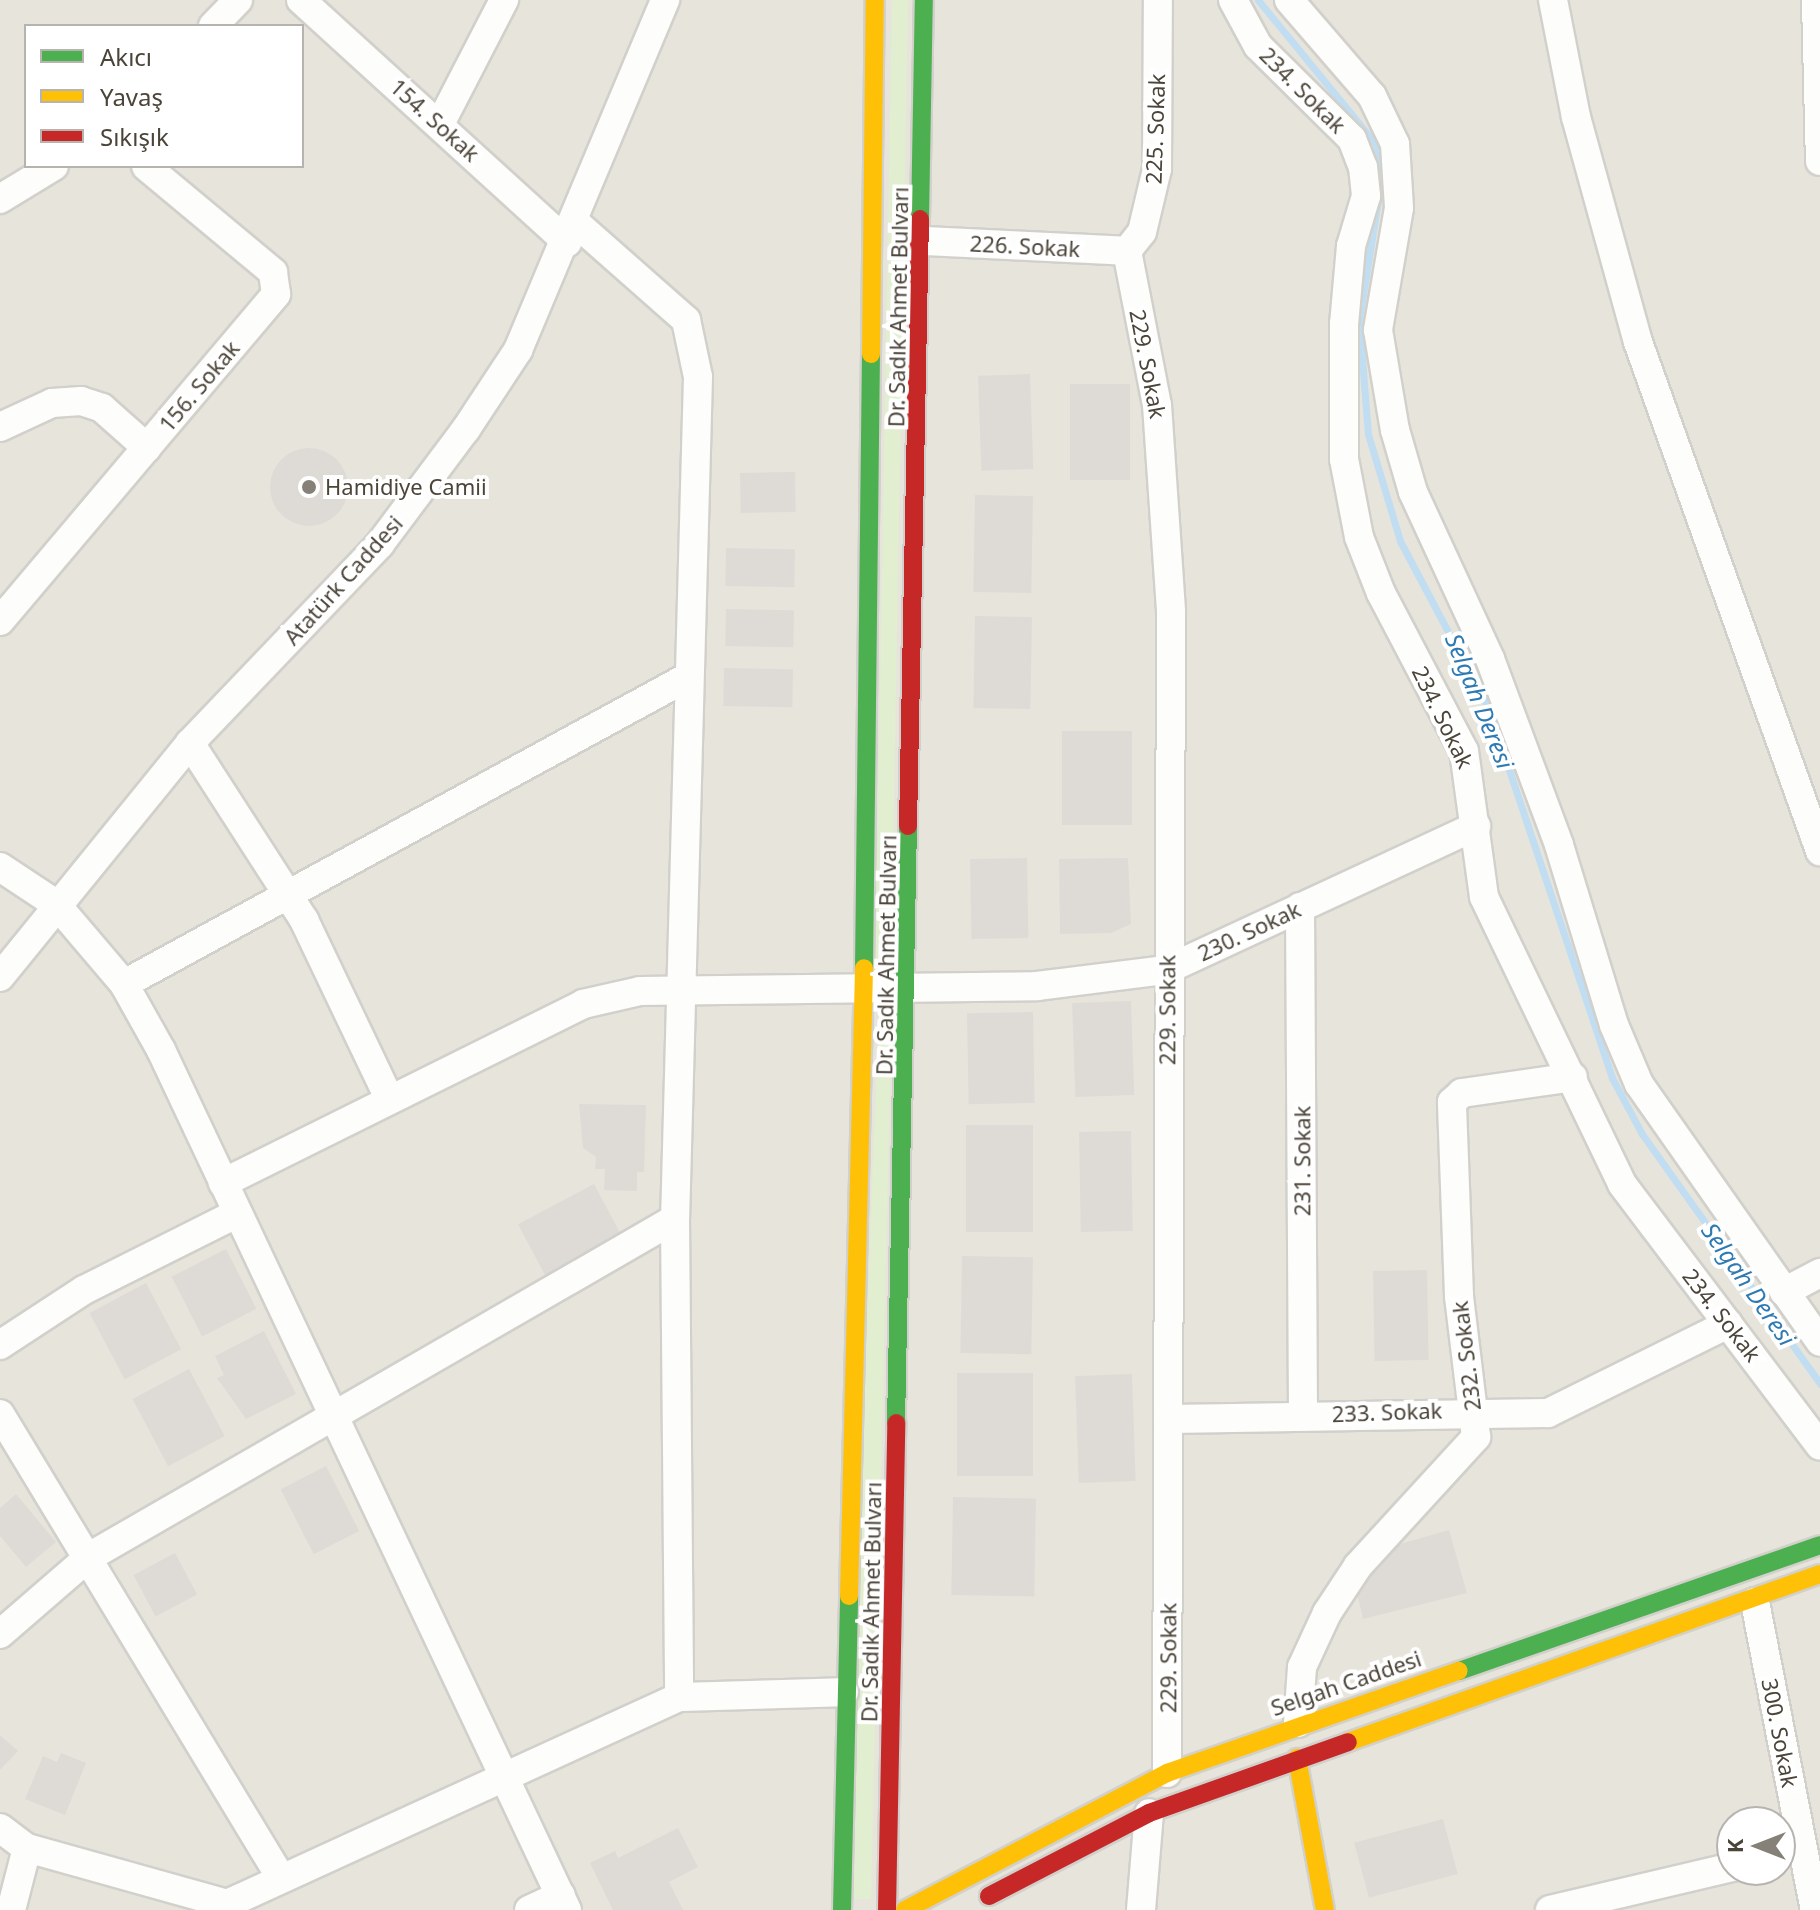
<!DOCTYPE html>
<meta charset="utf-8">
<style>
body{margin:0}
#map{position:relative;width:1820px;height:1910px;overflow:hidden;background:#f4f2ee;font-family:"Noto Sans",sans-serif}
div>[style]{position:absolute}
.residential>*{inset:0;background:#e7e4dc}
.green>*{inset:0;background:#e1eecf;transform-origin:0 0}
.stream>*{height:7px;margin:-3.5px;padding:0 3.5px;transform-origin:3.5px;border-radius:3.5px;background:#c0ddf1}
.building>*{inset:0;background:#dedbd6;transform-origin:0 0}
.round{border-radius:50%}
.roads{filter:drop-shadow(2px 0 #d2d0cb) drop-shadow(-2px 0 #d2d0cb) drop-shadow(0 2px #d2d0cb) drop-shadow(0 -2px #d2d0cb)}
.street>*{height:28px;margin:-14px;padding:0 14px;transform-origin:14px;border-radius:14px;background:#fdfdfc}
.fast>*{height:18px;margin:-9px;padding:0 9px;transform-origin:9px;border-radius:9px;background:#4caf50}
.slow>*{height:18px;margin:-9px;padding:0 9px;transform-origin:9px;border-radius:9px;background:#ffc107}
.jam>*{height:18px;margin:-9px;padding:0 9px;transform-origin:9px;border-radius:9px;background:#c62828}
.dots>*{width:22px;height:22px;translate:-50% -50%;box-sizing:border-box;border:4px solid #fff;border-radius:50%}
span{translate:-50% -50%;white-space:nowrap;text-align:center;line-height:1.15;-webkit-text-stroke:8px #fff;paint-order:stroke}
.street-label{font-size:22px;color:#4b4439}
.poi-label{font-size:22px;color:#4b4439}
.left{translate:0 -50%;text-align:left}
.water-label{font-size:24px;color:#2e7ab2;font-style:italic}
.legend{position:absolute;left:24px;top:24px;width:280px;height:144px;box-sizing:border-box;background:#fff;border:2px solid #b7b4b0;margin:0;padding:10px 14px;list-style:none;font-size:24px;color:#4b4439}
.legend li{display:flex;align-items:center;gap:16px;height:40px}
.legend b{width:40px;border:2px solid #b7b4b0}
.north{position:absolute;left:1716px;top:1806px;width:80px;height:80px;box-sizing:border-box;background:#fff;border:2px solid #b7b4b0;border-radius:50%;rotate:270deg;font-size:22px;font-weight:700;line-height:32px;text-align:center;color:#4b4439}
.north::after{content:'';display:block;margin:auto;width:28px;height:36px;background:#868178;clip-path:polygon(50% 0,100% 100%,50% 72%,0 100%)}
</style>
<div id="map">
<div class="residential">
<i style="clip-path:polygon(evenodd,0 0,1820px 0,1820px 1910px,0 1910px,0 0,26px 26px,302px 26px,302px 166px,26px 166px,26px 26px,0 0,1732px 1822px,1780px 1822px,1780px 1870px,1732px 1870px,1732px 1822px)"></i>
</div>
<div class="green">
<i style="left:908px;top:0;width:970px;height:16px;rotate:91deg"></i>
<i style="clip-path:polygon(879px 1003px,892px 1005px,871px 1899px,845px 1899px)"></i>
</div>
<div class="stream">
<i style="left:1258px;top:0;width:186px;rotate:50.7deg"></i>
<i style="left:1376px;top:144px;width:38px;rotate:83deg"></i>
<i style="left:1381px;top:182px;width:140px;rotate:99.1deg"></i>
<i style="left:1359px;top:320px;width:114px;rotate:85.5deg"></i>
<i style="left:1368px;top:434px;width:112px;rotate:73.3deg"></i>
<i style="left:1400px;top:541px;width:188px;rotate:62.1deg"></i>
<i style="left:1488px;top:707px;width:391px;rotate:71.5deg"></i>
<i style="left:1612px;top:1078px;width:64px;rotate:61.8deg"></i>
<i style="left:1642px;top:1134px;width:307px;rotate:54.5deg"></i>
</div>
<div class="building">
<i style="left:1030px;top:374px;width:95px;height:52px;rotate:88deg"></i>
<i style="left:1070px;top:384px;width:60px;height:96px"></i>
<i class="round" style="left:270px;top:448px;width:78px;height:78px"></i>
<i style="left:795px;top:472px;width:40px;height:55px;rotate:89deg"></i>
<i style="left:975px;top:495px;width:58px;height:97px;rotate:1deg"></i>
<i style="left:726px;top:548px;width:69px;height:38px;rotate:1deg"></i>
<i style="left:726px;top:609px;width:68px;height:37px;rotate:1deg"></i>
<i style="left:975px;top:616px;width:57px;height:92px;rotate:1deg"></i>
<i style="left:724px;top:668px;width:69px;height:38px;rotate:1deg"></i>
<i style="left:1132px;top:731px;width:94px;height:70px;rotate:90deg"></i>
<i style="left:1027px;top:858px;width:80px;height:57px;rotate:89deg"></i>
<i style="clip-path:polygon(1128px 858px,1131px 924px,1111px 933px,1060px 934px,1059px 859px)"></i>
<i style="left:1131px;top:1001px;width:94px;height:59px;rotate:88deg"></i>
<i style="left:1033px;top:1012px;width:91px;height:66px;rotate:89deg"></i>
<i style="clip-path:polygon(579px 1104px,646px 1105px,644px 1172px,637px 1172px,637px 1191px,604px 1190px,605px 1169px,595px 1169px,596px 1157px,583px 1148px)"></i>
<i style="left:1033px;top:1125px;width:107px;height:67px;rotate:90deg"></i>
<i style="left:1131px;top:1131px;width:100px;height:52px;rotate:89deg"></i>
<i style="left:594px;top:1184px;width:60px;height:86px;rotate:62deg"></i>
<i style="left:226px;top:1249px;width:67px;height:61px;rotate:63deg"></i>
<i style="left:962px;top:1256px;width:71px;height:97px;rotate:1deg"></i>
<i style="left:1427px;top:1270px;width:90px;height:54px;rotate:89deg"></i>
<i style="left:146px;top:1283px;width:75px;height:64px;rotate:62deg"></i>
<i style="clip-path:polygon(264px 1331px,296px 1394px,246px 1419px,217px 1378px,224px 1375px,215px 1356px)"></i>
<i style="left:189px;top:1369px;width:76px;height:64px;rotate:62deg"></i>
<i style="left:957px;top:1373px;width:76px;height:103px"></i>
<i style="left:1132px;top:1374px;width:107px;height:57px;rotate:88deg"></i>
<i style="left:326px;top:1466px;width:73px;height:51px;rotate:63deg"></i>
<i style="clip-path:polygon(16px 1494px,56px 1542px,26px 1567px,0 1536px,0 1508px)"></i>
<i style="left:953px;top:1497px;width:83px;height:98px;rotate:1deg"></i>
<i style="clip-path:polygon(1449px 1530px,1467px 1593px,1363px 1619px,1356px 1588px,1376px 1551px)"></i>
<i style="left:175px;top:1553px;width:47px;height:47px;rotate:62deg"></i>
<i style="clip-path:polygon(0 1735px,18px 1751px,0 1770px)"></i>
<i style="clip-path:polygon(61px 1753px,86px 1763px,65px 1815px,25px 1799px,43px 1756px,57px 1762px)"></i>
<i style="left:1443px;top:1819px;width:57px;height:92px;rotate:75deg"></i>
<i style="clip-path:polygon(678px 1828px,698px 1867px,669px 1882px,683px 1910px,613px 1910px,590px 1863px,615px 1851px,618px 1858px)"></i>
</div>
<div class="roads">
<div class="street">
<i style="left:301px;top:0;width:360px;rotate:42.3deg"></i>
<i style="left:1233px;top:0;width:52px;rotate:61.5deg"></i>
<i style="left:1258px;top:46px;width:132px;rotate:44.7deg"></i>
<i style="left:1352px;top:139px;width:30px;rotate:69deg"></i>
<i style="left:1363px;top:167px;width:29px;rotate:84deg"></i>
<i style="left:1366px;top:196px;width:52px;rotate:106.7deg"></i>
<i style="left:1351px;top:246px;width:78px;rotate:95.1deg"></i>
<i style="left:1344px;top:324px;width:135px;rotate:90deg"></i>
<i style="left:1344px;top:459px;width:79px;rotate:79.1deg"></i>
<i style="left:1359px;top:537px;width:60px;rotate:68.6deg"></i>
<i style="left:1381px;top:593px;width:178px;rotate:62.3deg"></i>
<i style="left:1464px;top:751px;width:147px;rotate:82.2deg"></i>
<i style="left:1484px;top:897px;width:318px;rotate:64.3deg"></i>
<i style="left:1622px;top:1184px;width:328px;rotate:52.9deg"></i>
<i style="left:1289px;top:0;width:127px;rotate:49.2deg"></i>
<i style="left:1372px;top:96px;width:53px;rotate:64.4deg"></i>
<i style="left:1395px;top:144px;width:64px;rotate:86.4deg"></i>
<i style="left:1399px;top:208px;width:124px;rotate:99.8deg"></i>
<i style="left:1378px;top:330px;width:101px;rotate:80.4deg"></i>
<i style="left:1395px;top:430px;width:65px;rotate:73.8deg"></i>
<i style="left:1413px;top:492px;width:184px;rotate:65.2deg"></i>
<i style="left:1490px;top:659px;width:198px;rotate:69.6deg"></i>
<i style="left:1559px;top:845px;width:188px;rotate:73deg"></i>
<i style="left:1614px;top:1025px;width:64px;rotate:67deg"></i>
<i style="left:1639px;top:1084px;width:315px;rotate:54.9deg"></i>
<i style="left:1553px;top:0;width:119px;rotate:78.9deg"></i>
<i style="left:1576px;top:117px;width:233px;rotate:74.6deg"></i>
<i style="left:1638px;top:342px;width:541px;rotate:70.32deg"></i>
<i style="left:1816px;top:0;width:161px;rotate:88.6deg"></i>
<i style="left:213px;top:26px;width:36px;rotate:-46deg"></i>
<i style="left:440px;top:124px;width:140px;rotate:-62.7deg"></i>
<i style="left:0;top:199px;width:63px;rotate:-31.4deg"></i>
<i style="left:576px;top:223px;width:147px;rotate:41.4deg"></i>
<i style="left:686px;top:320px;width:58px;rotate:78.1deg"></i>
<i style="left:698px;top:377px;width:842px;rotate:91.56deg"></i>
<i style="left:675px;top:1219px;width:478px;rotate:89.5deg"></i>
<i style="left:924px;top:241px;width:203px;rotate:2.8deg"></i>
<i style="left:1127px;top:251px;width:157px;rotate:79deg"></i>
<i style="left:1157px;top:405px;width:207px;rotate:86.1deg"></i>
<i style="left:1171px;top:612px;width:1161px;rotate:90.2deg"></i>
<i style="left:1127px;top:251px;width:24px;rotate:-52deg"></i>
<i style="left:1142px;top:232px;width:65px;rotate:-76.6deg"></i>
<i style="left:1157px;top:169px;width:169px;rotate:-89.7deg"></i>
<i style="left:0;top:427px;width:57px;rotate:-24.8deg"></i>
<i style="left:52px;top:403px;width:29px;rotate:-4deg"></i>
<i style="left:81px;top:401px;width:22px;rotate:18deg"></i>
<i style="left:102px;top:408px;width:60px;rotate:41.6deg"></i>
<i style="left:0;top:621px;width:428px;rotate:-49.8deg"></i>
<i style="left:276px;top:294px;width:22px;rotate:-98deg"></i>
<i style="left:273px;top:272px;width:165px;rotate:-140.2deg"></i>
<i style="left:190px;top:743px;width:211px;rotate:57.2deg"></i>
<i style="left:304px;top:920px;width:199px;rotate:64.5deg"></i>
<i style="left:0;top:867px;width:67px;rotate:33.5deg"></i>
<i style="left:56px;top:904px;width:105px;rotate:49.6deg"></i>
<i style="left:124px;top:984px;width:76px;rotate:60.7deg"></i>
<i style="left:161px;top:1050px;width:951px;rotate:64.73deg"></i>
<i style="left:1300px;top:907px;width:508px;rotate:89.66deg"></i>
<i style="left:0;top:977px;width:301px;rotate:-50.9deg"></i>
<i style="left:190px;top:743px;width:275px;rotate:-46.3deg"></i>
<i style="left:380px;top:544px;width:144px;rotate:-53.2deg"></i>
<i style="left:466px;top:429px;width:95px;rotate:-56.6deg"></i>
<i style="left:518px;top:350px;width:380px;rotate:-67.2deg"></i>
<i style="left:124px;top:984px;width:640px;rotate:-28.57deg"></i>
<i style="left:223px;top:1183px;width:402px;rotate:-26.4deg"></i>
<i style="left:583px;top:1004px;width:58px;rotate:-12.8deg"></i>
<i style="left:640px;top:991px;width:397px;rotate:-0.7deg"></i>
<i style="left:1037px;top:986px;width:130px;rotate:-7.1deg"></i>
<i style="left:1166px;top:970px;width:342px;rotate:-24.9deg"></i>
<i style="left:1784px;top:1292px;width:41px;rotate:-27.8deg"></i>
<i style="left:0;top:1345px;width:100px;rotate:-33.2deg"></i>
<i style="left:84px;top:1290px;width:170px;rotate:-26.6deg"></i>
<i style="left:0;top:1414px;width:542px;rotate:58.8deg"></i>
<i style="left:1169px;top:1419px;width:379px;rotate:-0.9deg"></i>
<i style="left:1548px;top:1413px;width:201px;rotate:-26.3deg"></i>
<i style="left:1755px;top:1602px;width:314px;rotate:79deg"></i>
<i style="left:0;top:1634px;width:118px;rotate:-40.9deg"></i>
<i style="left:89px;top:1557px;width:676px;rotate:-29.98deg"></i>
<i style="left:1298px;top:1723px;width:56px;rotate:-85.9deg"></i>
<i style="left:1302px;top:1667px;width:60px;rotate:-65.2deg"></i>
<i style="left:1327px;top:1613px;width:56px;rotate:-56.6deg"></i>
<i style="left:1358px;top:1566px;width:175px;rotate:-47.5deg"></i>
<i style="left:1476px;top:1437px;width:142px;rotate:-96.9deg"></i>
<i style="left:1459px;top:1296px;width:194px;rotate:-92.1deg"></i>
<i style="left:1452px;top:1102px;width:13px;rotate:-42deg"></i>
<i style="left:1462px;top:1093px;width:112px;rotate:-8.2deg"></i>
<i style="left:0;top:1828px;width:34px;rotate:37deg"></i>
<i style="left:27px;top:1848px;width:208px;rotate:15.6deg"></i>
<i style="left:227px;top:1904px;width:497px;rotate:-24.6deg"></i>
<i style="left:679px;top:1697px;width:165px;rotate:-1.7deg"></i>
<i style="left:11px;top:1910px;width:64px;rotate:-75.5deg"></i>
<i style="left:529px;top:1910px;width:35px;rotate:-25deg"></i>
<i style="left:1141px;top:1910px;width:97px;rotate:-85.3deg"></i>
<i style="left:1550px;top:1910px;width:187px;rotate:-13.3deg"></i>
</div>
<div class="fast">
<i style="left:920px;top:219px;width:219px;rotate:-89deg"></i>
<i style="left:864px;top:968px;width:614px;rotate:-89.35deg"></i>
<i style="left:896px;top:1423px;width:597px;rotate:-88.85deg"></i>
<i style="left:1459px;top:1671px;width:382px;rotate:-19.2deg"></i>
<i style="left:842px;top:1910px;width:314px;rotate:-88.7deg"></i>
</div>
<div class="slow">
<i style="left:871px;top:354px;width:354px;rotate:-89.4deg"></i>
<i style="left:849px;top:1596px;width:628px;rotate:-88.63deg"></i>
<i style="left:1348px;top:1742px;width:501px;rotate:-19.59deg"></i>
<i style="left:1297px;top:1758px;width:155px;rotate:79.6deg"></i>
<i style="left:905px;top:1910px;width:296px;rotate:-27.6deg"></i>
<i style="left:1167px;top:1773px;width:309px;rotate:-19.3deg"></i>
</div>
<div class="jam">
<i style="left:908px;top:826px;width:607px;rotate:-88.87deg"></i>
<i style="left:989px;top:1896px;width:180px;rotate:-27.4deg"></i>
<i style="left:1149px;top:1813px;width:211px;rotate:-19.6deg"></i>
<i style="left:887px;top:1910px;width:487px;rotate:-88.9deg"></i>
</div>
</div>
<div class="dots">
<i style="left:309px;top:487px;background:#868178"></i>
</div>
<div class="street-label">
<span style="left:1303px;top:90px;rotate:45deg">234. Sokak</span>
<span style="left:435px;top:120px;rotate:42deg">154. Sokak</span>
<span style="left:1155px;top:129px;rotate:-88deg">225. Sokak</span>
<span style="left:1025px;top:246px;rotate:3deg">226. Sokak</span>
<span style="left:898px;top:307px;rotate:-89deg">Dr. Sadık Ahmet Bulvarı</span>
<span style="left:1148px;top:364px;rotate:79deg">229. Sokak</span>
<span style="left:199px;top:386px;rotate:-50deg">156. Sokak</span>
<span style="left:343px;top:580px;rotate:-48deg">Atatürk Caddesi</span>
<span style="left:1443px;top:717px;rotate:64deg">234. Sokak</span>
<span style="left:1249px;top:931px;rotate:-25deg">230. Sokak</span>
<span style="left:886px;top:955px;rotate:-89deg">Dr. Sadık Ahmet Bulvarı</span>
<span style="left:1167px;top:1010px;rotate:-90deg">229. Sokak</span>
<span style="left:1302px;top:1161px;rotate:-90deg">231. Sokak</span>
<span style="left:1722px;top:1315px;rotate:52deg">234. Sokak</span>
<span style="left:1466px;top:1356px;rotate:-97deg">232. Sokak</span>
<span style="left:1387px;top:1412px;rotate:-2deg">233. Sokak</span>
<span style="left:871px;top:1602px;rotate:-89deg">Dr. Sadık Ahmet Bulvarı</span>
<span style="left:1168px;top:1658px;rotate:-90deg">229. Sokak</span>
<span style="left:1346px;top:1683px;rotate:-19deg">Selgah Caddesi</span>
<span style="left:1780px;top:1733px;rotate:79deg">300. Sokak</span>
</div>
<div class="poi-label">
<span class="left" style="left:325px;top:487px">Hamidiye Camii</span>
</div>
<div class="water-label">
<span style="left:1480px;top:701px;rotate:68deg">Selgah Deresi</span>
<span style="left:1749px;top:1284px;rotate:55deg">Selgah Deresi</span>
</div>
<ul class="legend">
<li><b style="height:10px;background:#4caf50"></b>Akıcı</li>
<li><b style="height:10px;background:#ffc107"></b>Yavaş</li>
<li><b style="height:10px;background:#c62828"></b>Sıkışık</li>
</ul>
<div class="north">K</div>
</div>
